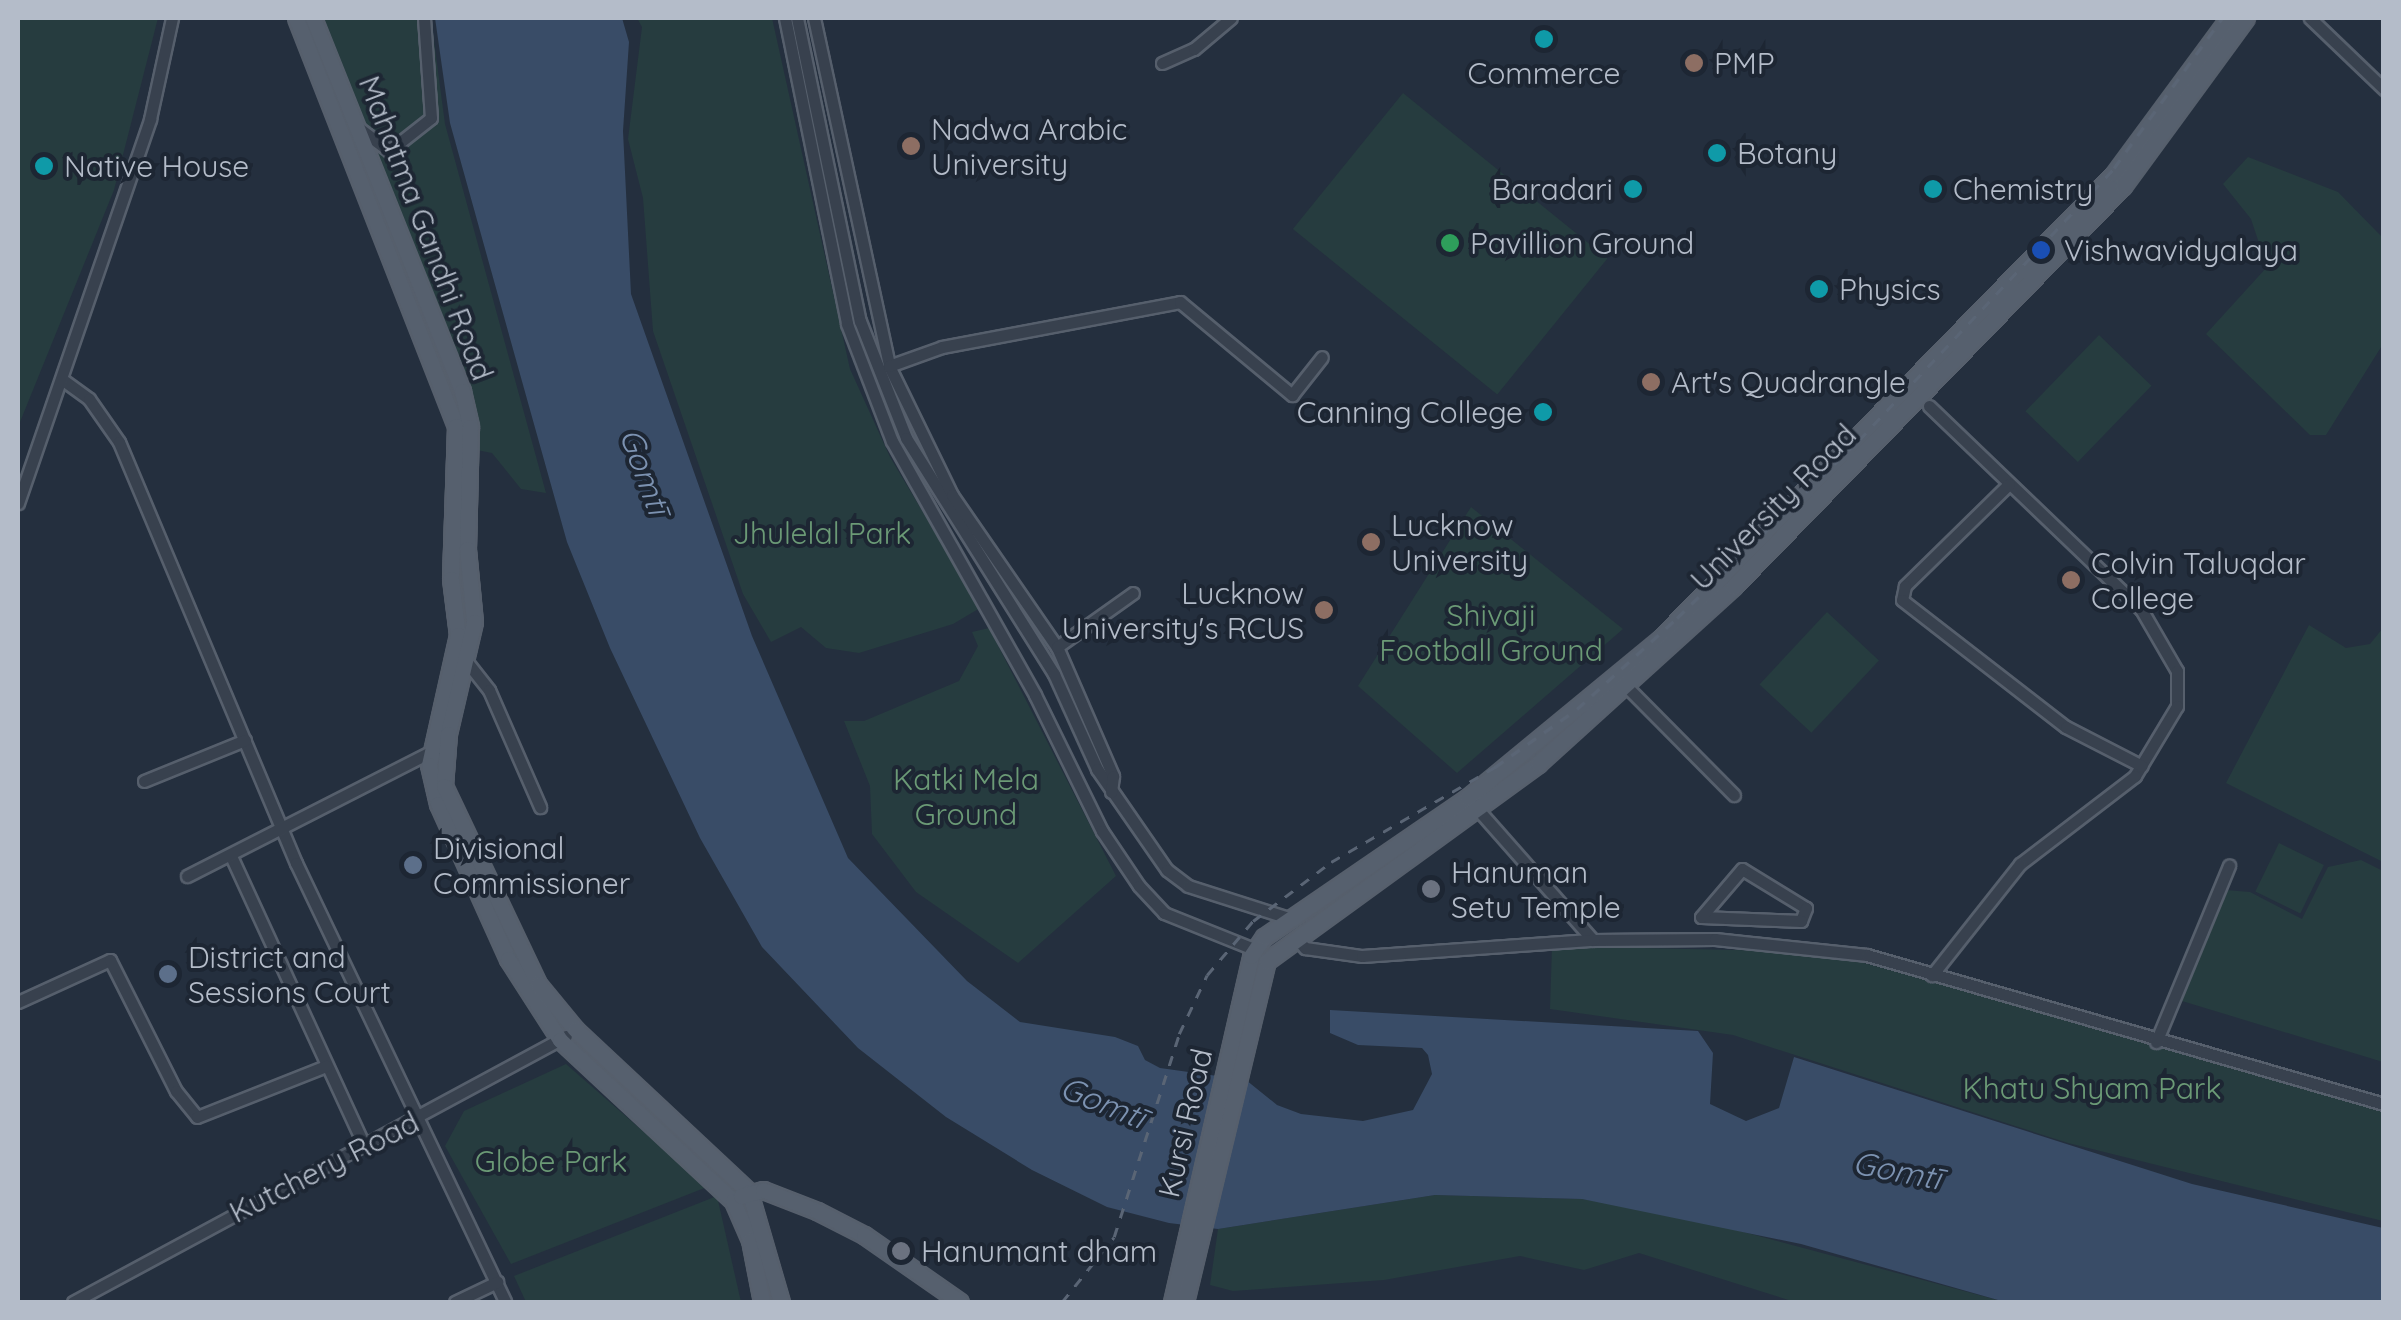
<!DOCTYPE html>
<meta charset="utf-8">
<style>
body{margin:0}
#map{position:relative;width:2401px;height:1320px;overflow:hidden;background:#242f3e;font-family:Quicksand,sans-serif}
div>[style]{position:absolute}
.green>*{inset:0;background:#263c3f;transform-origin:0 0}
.water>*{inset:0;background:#394c67}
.roads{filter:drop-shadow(2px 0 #565f6c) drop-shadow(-2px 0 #565f6c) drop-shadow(0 2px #565f6c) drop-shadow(0 -2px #565f6c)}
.minor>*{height:11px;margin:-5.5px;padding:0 5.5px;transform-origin:5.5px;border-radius:5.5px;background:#38414e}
.major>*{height:15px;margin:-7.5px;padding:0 7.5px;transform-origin:7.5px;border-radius:7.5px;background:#56606e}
.rail>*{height:2.5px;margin-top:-1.25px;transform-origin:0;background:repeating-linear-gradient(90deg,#5a6575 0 10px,transparent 0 20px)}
.dots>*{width:28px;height:28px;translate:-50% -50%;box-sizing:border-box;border:5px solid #1d2633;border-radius:50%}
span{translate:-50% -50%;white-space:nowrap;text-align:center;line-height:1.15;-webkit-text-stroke:8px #1d2633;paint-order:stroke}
.poi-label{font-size:30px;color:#b4bcc9}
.left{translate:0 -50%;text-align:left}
.right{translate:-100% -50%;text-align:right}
.street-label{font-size:30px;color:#b4bcc9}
.park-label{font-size:30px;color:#6b9a76}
.water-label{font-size:32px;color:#7c92b1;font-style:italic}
.frame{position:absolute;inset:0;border:20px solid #b4bcc9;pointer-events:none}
</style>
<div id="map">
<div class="green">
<i style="clip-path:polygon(18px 18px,158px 18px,114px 190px,18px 427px)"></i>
<i style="clip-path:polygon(321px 18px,431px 18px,445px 124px,546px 493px,521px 489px,492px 453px,477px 450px,444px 329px)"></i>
<i style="clip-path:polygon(637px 18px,772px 18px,850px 369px,890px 457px,980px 608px,953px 624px,859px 653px,826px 648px,801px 627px,771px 642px,743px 594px,653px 331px,643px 198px,628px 139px,642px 27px)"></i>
<i style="left:1403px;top:93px;width:263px;height:175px;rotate:39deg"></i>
<i style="clip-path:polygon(2248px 157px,2338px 192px,2383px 238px,2383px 344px,2326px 435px,2310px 435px,2206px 334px,2267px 267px,2251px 219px,2223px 184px)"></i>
<i style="left:2099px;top:335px;width:73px;height:106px;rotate:44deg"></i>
<i style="clip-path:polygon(1471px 507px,1623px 629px,1457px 773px,1358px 686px)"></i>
<i style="left:1827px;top:612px;width:71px;height:99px;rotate:43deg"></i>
<i style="clip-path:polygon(2309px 625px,2346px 648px,2370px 644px,2383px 628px,2383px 862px,2226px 783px)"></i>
<i style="clip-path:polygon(989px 628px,1116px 876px,1018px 963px,916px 892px,872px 834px,870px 786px,844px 721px,864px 721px,959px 681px,978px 646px,972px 632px)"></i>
<i style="left:2279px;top:843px;width:50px;height:54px;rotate:26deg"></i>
<i style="clip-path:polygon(2361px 860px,2383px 871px,2383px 1062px,2182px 1001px,2226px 890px,2250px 892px,2302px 919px,2328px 867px)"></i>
<i style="clip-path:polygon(1552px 946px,1825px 952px,2383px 1108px,2383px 1221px,2068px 1143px,1733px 1035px,1550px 1009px)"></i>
<i style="clip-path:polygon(566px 1064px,707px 1187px,511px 1264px,445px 1146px,464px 1111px)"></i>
<i style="clip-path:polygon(1435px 1195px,1582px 1199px,1688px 1217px,2005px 1302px,1795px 1302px,1639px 1253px,1584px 1270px,1520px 1256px,1384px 1280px,1233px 1291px,1210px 1285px,1218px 1229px)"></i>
<i style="clip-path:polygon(717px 1196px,741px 1302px,526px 1302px,514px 1276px)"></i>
</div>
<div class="water">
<i style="clip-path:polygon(435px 18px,622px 18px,629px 42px,623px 131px,631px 294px,752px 636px,848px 858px,967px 981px,1020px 1022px,1115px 1037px,1138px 1046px,1145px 1060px,1160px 1068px,1246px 1080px,1277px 1105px,1301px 1114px,1363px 1121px,1413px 1110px,1432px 1074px,1428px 1055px,1422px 1048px,1358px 1045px,1330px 1033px,1330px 1010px,1698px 1031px,1713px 1053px,1710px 1104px,1746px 1121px,1779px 1108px,1794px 1057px,2192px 1184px,2383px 1228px,2383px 1302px,2005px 1302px,1801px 1244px,1582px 1199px,1435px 1195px,1218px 1229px,1169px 1223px,1107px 1207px,1032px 1170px,946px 1117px,858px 1048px,762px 947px,700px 838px,610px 648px,567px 542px,499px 299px,450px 123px)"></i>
</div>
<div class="roads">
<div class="minor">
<i style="left:785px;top:18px;width:312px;rotate:78.5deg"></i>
<i style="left:847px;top:324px;width:125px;rotate:69deg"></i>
<i style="left:892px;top:441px;width:291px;rotate:60.6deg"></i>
<i style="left:1035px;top:695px;width:152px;rotate:63.8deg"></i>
<i style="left:1102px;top:831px;width:66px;rotate:56.1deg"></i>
<i style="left:1139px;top:886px;width:37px;rotate:47deg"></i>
<i style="left:1164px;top:913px;width:97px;rotate:21.8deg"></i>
<i style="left:797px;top:18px;width:309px;rotate:78.3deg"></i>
<i style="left:860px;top:321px;width:126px;rotate:68.5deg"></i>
<i style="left:906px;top:438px;width:279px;rotate:57.9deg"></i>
<i style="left:1054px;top:674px;width:104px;rotate:65.6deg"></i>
<i style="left:1097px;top:769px;width:123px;rotate:55.3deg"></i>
<i style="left:1167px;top:870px;width:26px;rotate:37deg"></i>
<i style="left:1188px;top:886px;width:105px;rotate:17.7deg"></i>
<i style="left:814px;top:18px;width:356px;rotate:77.8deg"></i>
<i style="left:889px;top:366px;width:144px;rotate:64deg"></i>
<i style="left:952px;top:495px;width:185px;rotate:55.4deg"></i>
<i style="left:1057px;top:647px;width:141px;rotate:66.5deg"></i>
<i style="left:1113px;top:776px;width:16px;rotate:97deg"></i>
<i style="left:2310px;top:18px;width:103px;rotate:43.8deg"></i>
<i style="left:1162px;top:63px;width:35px;rotate:-24deg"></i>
<i style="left:1194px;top:49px;width:48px;rotate:-40deg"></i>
<i style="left:356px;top:126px;width:41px;rotate:37.1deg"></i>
<i style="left:389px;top:151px;width:53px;rotate:-38.2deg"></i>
<i style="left:431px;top:118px;width:100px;rotate:-94deg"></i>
<i style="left:889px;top:366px;width:56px;rotate:-19.7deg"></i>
<i style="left:942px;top:347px;width:242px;rotate:-10.7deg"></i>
<i style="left:1180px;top:302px;width:146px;rotate:39.7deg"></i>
<i style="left:1292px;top:395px;width:48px;rotate:-51.7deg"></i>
<i style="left:63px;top:380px;width:32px;rotate:36deg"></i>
<i style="left:89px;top:399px;width:52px;rotate:55.1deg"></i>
<i style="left:119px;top:442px;width:457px;rotate:67.2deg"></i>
<i style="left:296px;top:863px;width:486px;rotate:64.5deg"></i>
<i style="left:1929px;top:406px;width:294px;rotate:43.8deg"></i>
<i style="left:2141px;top:609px;width:72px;rotate:59.9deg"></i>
<i style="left:2177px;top:671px;width:35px;rotate:90deg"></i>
<i style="left:2177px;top:706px;width:82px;rotate:121deg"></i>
<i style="left:2135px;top:776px;width:145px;rotate:142.6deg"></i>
<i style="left:2020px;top:864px;width:142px;rotate:128.4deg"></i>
<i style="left:2009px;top:484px;width:146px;rotate:135.6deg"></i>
<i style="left:1905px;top:586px;width:14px;rotate:102deg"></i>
<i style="left:1902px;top:600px;width:207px;rotate:37.8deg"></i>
<i style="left:2066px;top:727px;width:85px;rotate:27.2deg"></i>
<i style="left:18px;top:503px;width:406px;rotate:-71deg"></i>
<i style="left:150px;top:119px;width:103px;rotate:-77.7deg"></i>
<i style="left:1057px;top:647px;width:93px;rotate:-35.4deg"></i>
<i style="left:463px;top:657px;width:42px;rotate:51.8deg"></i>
<i style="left:489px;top:690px;width:128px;rotate:66.4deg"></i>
<i style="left:1627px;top:687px;width:152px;rotate:45.3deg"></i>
<i style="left:144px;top:781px;width:109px;rotate:-22.1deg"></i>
<i style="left:1473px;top:804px;width:181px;rotate:48.6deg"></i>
<i style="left:1593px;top:940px;width:122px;rotate:-0.5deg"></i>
<i style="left:1715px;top:939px;width:153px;rotate:6deg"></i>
<i style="left:1867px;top:955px;width:538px;rotate:16.08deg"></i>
<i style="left:231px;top:856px;width:320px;rotate:65.3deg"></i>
<i style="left:1742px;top:869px;width:75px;rotate:31.4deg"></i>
<i style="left:1806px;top:908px;width:14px;rotate:111deg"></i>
<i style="left:1801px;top:921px;width:100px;rotate:-177.7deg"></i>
<i style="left:1701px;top:917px;width:63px;rotate:-49.5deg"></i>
<i style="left:187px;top:876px;width:280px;rotate:-27deg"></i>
<i style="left:1298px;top:940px;width:11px;rotate:49deg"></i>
<i style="left:1305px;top:948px;width:58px;rotate:8deg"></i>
<i style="left:1362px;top:956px;width:232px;rotate:-4deg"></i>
<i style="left:18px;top:1002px;width:101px;rotate:-24.5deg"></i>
<i style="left:110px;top:960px;width:147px;rotate:63.3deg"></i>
<i style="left:176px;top:1091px;width:33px;rotate:51deg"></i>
<i style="left:197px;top:1117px;width:139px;rotate:-21.6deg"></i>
<i style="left:2156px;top:1042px;width:191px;rotate:-67.5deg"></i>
<i style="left:73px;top:1302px;width:560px;rotate:-28.35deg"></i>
<i style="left:455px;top:1302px;width:47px;rotate:-25.5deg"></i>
</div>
<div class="major">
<i style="left:296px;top:18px;width:438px;rotate:68.6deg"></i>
<i style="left:456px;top:426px;width:153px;rotate:91.9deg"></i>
<i style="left:451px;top:579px;width:56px;rotate:82.9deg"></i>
<i style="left:458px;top:635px;width:133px;rotate:102.6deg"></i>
<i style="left:429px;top:765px;width:40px;rotate:77deg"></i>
<i style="left:438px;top:804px;width:170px;rotate:65.7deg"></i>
<i style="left:508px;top:959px;width:96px;rotate:57.3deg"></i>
<i style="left:560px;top:1040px;width:236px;rotate:42.9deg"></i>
<i style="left:733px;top:1201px;width:43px;rotate:66.4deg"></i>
<i style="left:750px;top:1240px;width:63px;rotate:79deg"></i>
<i style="left:313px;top:18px;width:402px;rotate:68.2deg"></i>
<i style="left:462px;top:391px;width:37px;rotate:77deg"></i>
<i style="left:470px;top:427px;width:122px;rotate:91.4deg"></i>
<i style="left:467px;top:549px;width:73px;rotate:84.5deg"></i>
<i style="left:474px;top:622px;width:115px;rotate:103.1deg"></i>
<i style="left:448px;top:734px;width:52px;rotate:94.4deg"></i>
<i style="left:444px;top:786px;width:219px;rotate:64.6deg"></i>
<i style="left:538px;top:984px;width:58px;rotate:50.6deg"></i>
<i style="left:575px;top:1029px;width:238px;rotate:43.1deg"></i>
<i style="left:749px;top:1192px;width:115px;rotate:73.8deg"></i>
<i style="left:741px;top:1196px;width:23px;rotate:-15deg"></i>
<i style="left:763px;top:1190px;width:58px;rotate:21.3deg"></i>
<i style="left:817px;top:1211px;width:53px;rotate:27.1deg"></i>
<i style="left:864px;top:1235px;width:117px;rotate:34.9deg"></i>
<i style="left:1172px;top:1302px;width:355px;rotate:-77.1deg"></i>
<i style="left:1251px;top:956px;width:23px;rotate:-56deg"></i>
<i style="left:1264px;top:937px;width:246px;rotate:-34.4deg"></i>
<i style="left:1467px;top:798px;width:250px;rotate:-39.5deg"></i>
<i style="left:1660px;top:639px;width:650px;rotate:-45.69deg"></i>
<i style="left:2114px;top:174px;width:194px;rotate:-53.6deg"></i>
<i style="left:1185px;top:1302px;width:351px;rotate:-76.5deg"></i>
<i style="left:1267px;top:961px;width:335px;rotate:-36deg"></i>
<i style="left:1538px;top:764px;width:263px;rotate:-42.2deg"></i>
<i style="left:1733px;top:587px;width:559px;rotate:-45.8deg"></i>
<i style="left:2123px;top:186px;width:208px;rotate:-53.8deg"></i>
</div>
</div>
<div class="rail">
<i style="left:1062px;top:1302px;width:83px;rotate:-51.3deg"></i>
<i style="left:1114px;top:1237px;width:213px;rotate:-72.2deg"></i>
<i style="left:1179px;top:1034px;width:65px;rotate:-64.6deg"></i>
<i style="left:1207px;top:975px;width:71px;rotate:-49.6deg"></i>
<i style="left:1253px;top:921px;width:98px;rotate:-37.1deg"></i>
<i style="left:1331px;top:862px;width:190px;rotate:-30.1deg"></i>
<i style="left:1495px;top:767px;width:100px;rotate:-35.3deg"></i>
<i style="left:1577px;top:709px;width:135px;rotate:-42.3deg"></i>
<i style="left:1677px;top:618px;width:255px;rotate:-44.4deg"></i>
<i style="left:1859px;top:440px;width:373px;rotate:-46.8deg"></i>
<i style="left:2114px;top:168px;width:185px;rotate:-54.2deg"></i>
</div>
<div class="dots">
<i style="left:1544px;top:39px;background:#0f9aa8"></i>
<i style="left:1694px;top:63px;background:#8d6e63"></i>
<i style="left:911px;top:146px;background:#8d6e63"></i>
<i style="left:1717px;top:153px;background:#0f9aa8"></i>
<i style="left:44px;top:166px;background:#0f9aa8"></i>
<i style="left:1633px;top:189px;background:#0f9aa8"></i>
<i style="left:1933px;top:189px;background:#0f9aa8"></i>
<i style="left:1450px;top:243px;background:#2e9e5b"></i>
<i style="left:2041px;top:250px;background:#1a4fb4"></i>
<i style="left:1819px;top:289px;background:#0f9aa8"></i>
<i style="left:1651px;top:382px;background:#8d6e63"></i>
<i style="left:1543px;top:412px;background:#0f9aa8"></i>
<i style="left:1371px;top:542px;background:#8d6e63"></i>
<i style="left:2071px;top:580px;background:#8d6e63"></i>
<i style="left:1324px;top:610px;background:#8d6e63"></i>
<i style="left:413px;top:865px;background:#5c6f8a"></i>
<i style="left:1431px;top:889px;background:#6b7280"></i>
<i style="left:168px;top:974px;background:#5c6f8a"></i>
<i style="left:901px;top:1251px;background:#6b7280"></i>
</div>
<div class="poi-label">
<span class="left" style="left:1714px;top:63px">PMP</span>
<span style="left:1544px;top:73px">Commerce</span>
<span class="left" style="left:931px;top:146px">Nadwa Arabic<br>University</span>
<span class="left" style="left:1737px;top:153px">Botany</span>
<span class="left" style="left:64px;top:166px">Native House</span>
<span class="right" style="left:1613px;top:189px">Baradari</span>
<span class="left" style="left:1953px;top:189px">Chemistry</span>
<span class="left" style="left:1470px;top:243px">Pavillion Ground</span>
<span class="left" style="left:2064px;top:250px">Vishwavidyalaya</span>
<span class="left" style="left:1839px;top:289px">Physics</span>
<span class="left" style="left:1671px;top:382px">Art's Quadrangle</span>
<span class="right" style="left:1523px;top:412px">Canning College</span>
<span class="left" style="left:1391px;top:542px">Lucknow<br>University</span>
<span class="left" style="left:2091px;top:580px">Colvin Taluqdar<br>College</span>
<span class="right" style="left:1304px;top:610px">Lucknow<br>University's RCUS</span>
<span class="left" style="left:433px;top:865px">Divisional<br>Commissioner</span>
<span class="left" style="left:1451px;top:889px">Hanuman<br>Setu Temple</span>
<span class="left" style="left:188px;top:974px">District and<br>Sessions Court</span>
<span class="left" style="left:921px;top:1251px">Hanumant dham</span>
</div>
<div class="street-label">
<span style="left:426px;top:228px;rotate:69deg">Mahatma Gandhi Road</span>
<span style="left:1773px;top:507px;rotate:-45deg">University Road</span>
<span style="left:1185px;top:1123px;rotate:-77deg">Kursi Road</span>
<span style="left:324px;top:1167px;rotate:-27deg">Kutchery Road</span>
</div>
<div class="park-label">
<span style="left:822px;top:533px">Jhulelal Park</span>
<span style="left:1491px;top:632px">Shivaji<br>Football Ground</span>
<span style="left:966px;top:796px">Katki Mela<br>Ground</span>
<span style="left:2092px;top:1088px">Khatu Shyam Park</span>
<span style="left:551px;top:1161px">Globe Park</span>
</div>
<div class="water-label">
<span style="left:645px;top:471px;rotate:70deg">Gomtī</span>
<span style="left:1103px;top:1102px;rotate:22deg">Gomtī</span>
<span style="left:1897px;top:1170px;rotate:11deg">Gomtī</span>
</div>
<div class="frame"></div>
</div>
